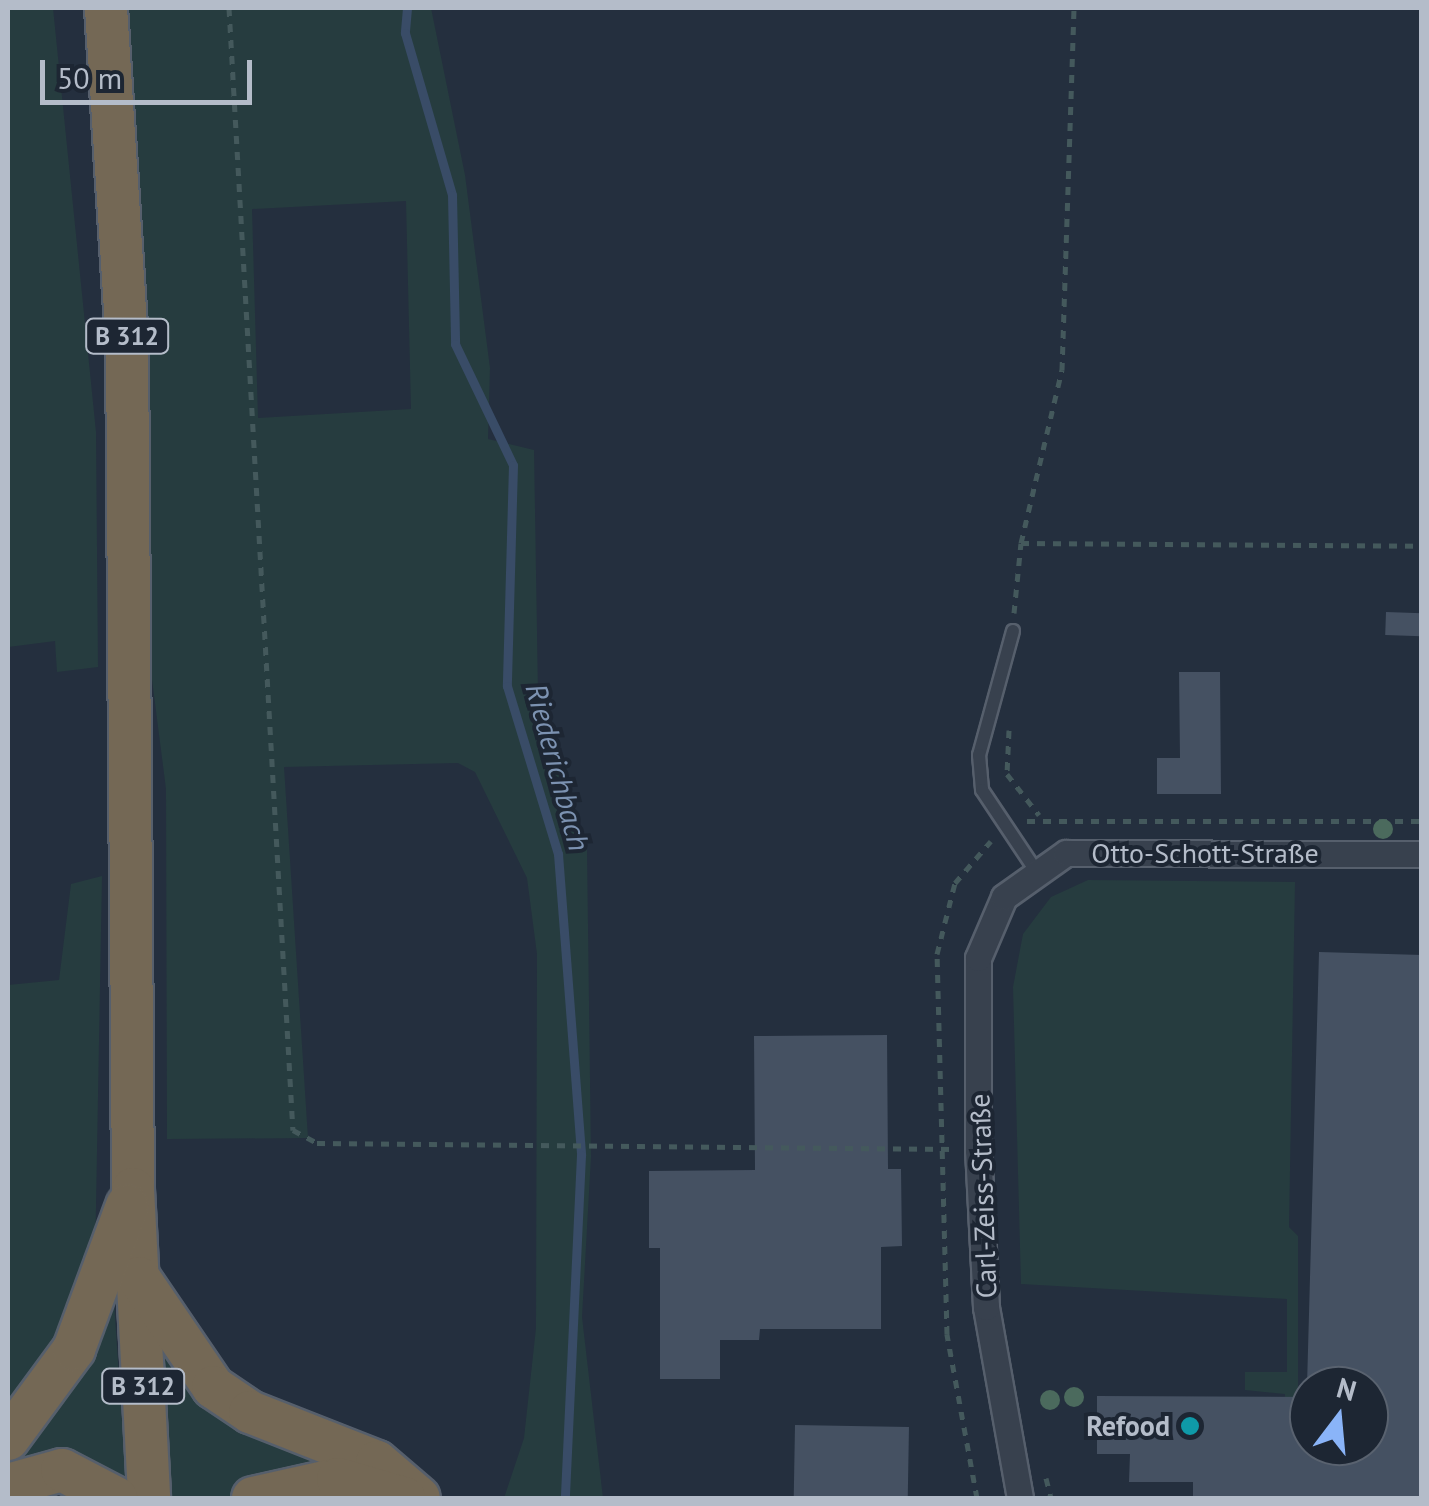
<!DOCTYPE html>
<meta charset="utf-8">
<style>
body{margin:0}
#map{position:relative;width:1429px;height:1506px;overflow:hidden;background:#242f3e;font-family:"PT Sans",sans-serif}
div>[style]{position:absolute}
.green>*{inset:0;background:#263c3f}
.stream>*{height:9px;margin:-4.5px;padding:0 4.5px;transform-origin:4.5px;border-radius:4.5px;background:#394c67}
.building>*{inset:0;background:#455162;transform-origin:0 0}
.path>*{height:5px;margin-top:-2.5px;transform-origin:0;background:repeating-linear-gradient(90deg,#44595c 0 8px,transparent 0 16px)}
.roads{filter:drop-shadow(2px 0 #565f6c) drop-shadow(-2px 0 #565f6c) drop-shadow(0 2px #565f6c) drop-shadow(0 -2px #565f6c)}
.lane>*{height:12px;margin:-6px;padding:0 6px;transform-origin:6px;border-radius:6px;background:#38414e}
.street>*{height:25px;margin:-12.5px;padding:0 12.5px;transform-origin:12.5px;border-radius:12.5px;background:#38414e}
.highway>*{height:42px;margin:-21px;padding:0 21px;transform-origin:21px;border-radius:21px;background:#746855}
.trees>*{width:20px;height:20px;margin:-10px;border-radius:50%;background:#4b6a5d}
.dots>*{width:28px;height:28px;translate:-50% -50%;box-sizing:border-box;border:5px solid #1d2633;border-radius:50%}
span{translate:-50% -50%;white-space:nowrap;text-align:center;line-height:1.15;-webkit-text-stroke:8px #1d2633;paint-order:stroke}
.shield-label span{padding:2px 8px;background:#1d2633;border:2px solid;border-radius:8px;-webkit-text-stroke-width:0}
.shield-label{font-size:25px;color:#b4bcc9;font-weight:700}
.street-label{font-size:28px;color:#b4bcc9}
.poi-label{font-size:28px;color:#b4bcc9;font-weight:700}
.right{translate:-100% -50%;text-align:right}
.water-label{font-size:30px;color:#7c92b1;font-style:italic}
.frame{position:absolute;inset:0;border:10px solid #b4bcc9;pointer-events:none}
.north{position:absolute;left:1289px;top:1366px;width:100px;height:100px;box-sizing:border-box;background:#1d2633;border:2px solid #59626f;border-radius:50%;rotate:16deg;font-size:28px;font-weight:700;line-height:40px;text-align:center;color:#b4bcc9}
.north::after{content:'';display:block;margin:auto;width:35px;height:45px;background:#8ab4f8;clip-path:polygon(50% 0,100% 100%,50% 72%,0 100%)}
.scale{position:absolute;left:40px;top:60px;width:212px;height:45px;box-sizing:border-box;border:5px solid #b4bcc9;border-top:0;padding-left:12px;font-size:30px;line-height:35px;white-space:nowrap;color:#b4bcc9;-webkit-text-stroke:8px #1d2633;paint-order:stroke}
</style>
<div id="map">
<div class="green">
<i style="clip-path:polygon(8px 8px,53px 8px,96px 432px,98px 667px,57px 672px,55px 641px,8px 647px)"></i>
<i style="clip-path:polygon(evenodd,128px 8px,431px 8px,465px 175px,490px 368px,488px 439px,534px 450px,538px 693px,587px 849px,591px 1157px,582px 1317px,603px 1498px,504px 1498px,524px 1438px,536px 1328px,537px 954px,527px 878px,475px 772px,458px 763px,284px 767px,308px 1138px,167px 1139px,166px 789px,150px 664px,128px 8px,406px 201px,411px 409px,258px 418px,252px 209px,406px 201px)"></i>
<i style="clip-path:polygon(102px 876px,95px 1261px,62px 1353px,8px 1424px,8px 985px,59px 980px,71px 884px)"></i>
<i style="clip-path:polygon(1088px 880px,1295px 882px,1289px 1227px,1298px 1236px,1298px 1498px,1286px 1498px,1285px 1394px,1245px 1390px,1245px 1372px,1287px 1372px,1287px 1299px,1021px 1284px,1013px 987px,1023px 934px,1051px 897px)"></i>
<i style="clip-path:polygon(113px 1286px,126px 1481px,88px 1459px,43px 1452px,8px 1466px)"></i>
<i style="clip-path:polygon(159px 1348px,343px 1460px,234px 1498px,171px 1498px)"></i>
</div>
<div class="stream">
<i style="left:407px;top:8px;width:25px;rotate:95deg"></i>
<i style="left:405px;top:33px;width:169px;rotate:73.8deg"></i>
<i style="left:452px;top:195px;width:149px;rotate:88.8deg"></i>
<i style="left:455px;top:344px;width:134px;rotate:64.4deg"></i>
<i style="left:513px;top:465px;width:221px;rotate:91.6deg"></i>
<i style="left:507px;top:686px;width:176px;rotate:73.1deg"></i>
<i style="left:558px;top:854px;width:302px;rotate:85.6deg"></i>
<i style="left:581px;top:1155px;width:343px;rotate:92.7deg"></i>
</div>
<div class="building">
<i style="left:1386px;top:612px;width:36px;height:23px;rotate:2deg"></i>
<i style="clip-path:polygon(1179px 672px,1220px 672px,1221px 794px,1157px 794px,1157px 758px,1180px 758px)"></i>
<i style="clip-path:polygon(1319px 952px,1422px 955px,1422px 1498px,1193px 1498px,1193px 1482px,1129px 1482px,1130px 1454px,1097px 1454px,1097px 1396px,1309px 1397px,1309px 1446px,1369px 1446px,1369px 1386px,1307px 1386px)"></i>
<i style="clip-path:polygon(887px 1035px,888px 1169px,901px 1169px,902px 1246px,881px 1247px,881px 1329px,760px 1329px,759px 1340px,720px 1340px,720px 1379px,660px 1379px,660px 1248px,649px 1248px,649px 1171px,755px 1170px,754px 1036px)"></i>
<i style="left:795px;top:1425px;width:114px;height:73px;rotate:1deg"></i>
</div>
<div class="path">
<i style="left:229px;top:8px;width:1124px;rotate:86.74deg"></i>
<i style="left:293px;top:1130px;width:27px;rotate:28deg"></i>
<i style="left:317px;top:1143px;width:637px;rotate:0.54deg"></i>
<i style="left:1021px;top:543px;width:401px;rotate:0.4deg"></i>
<i style="left:1014px;top:613px;width:70px;rotate:-84.3deg"></i>
<i style="left:1021px;top:543px;width:178px;rotate:-76.7deg"></i>
<i style="left:1062px;top:370px;width:362px;rotate:-88.1deg"></i>
<i style="left:1009px;top:730px;width:44px;rotate:92.6deg"></i>
<i style="left:1007px;top:774px;width:52px;rotate:52deg"></i>
<i style="left:1027px;top:821px;width:395px"></i>
<i style="left:1046px;top:1478px;width:21px;rotate:76deg"></i>
<i style="left:977px;top:1498px;width:167px;rotate:-100.4deg"></i>
<i style="left:947px;top:1334px;width:380px;rotate:-91.5deg"></i>
<i style="left:937px;top:954px;width:73px;rotate:-75.8deg"></i>
<i style="left:955px;top:883px;width:55px;rotate:-49.4deg"></i>
</div>
<div class="roads">
<div class="lane">
<i style="left:1013px;top:631px;width:129px;rotate:105.3deg"></i>
<i style="left:979px;top:755px;width:35px;rotate:85deg"></i>
<i style="left:982px;top:790px;width:94px;rotate:56.3deg"></i>
</div>
<div class="street">
<i style="left:1020px;top:1498px;width:194px;rotate:-100.1deg"></i>
<i style="left:986px;top:1307px;width:157px;rotate:-92.9deg"></i>
<i style="left:978px;top:1150px;width:192px;rotate:-90deg"></i>
<i style="left:978px;top:958px;width:66px;rotate:-66.9deg"></i>
<i style="left:1004px;top:897px;width:76px;rotate:-35.4deg"></i>
<i style="left:1066px;top:853px;width:356px;rotate:0.2deg"></i>
</div>
<div class="highway">
<i style="left:106px;top:8px;width:331px;rotate:86.4deg"></i>
<i style="left:127px;top:338px;width:851px;rotate:89.6deg"></i>
<i style="left:133px;top:1189px;width:309px;rotate:87deg"></i>
<i style="left:139px;top:1278px;width:132px;rotate:55.8deg"></i>
<i style="left:213px;top:1387px;width:45px;rotate:34deg"></i>
<i style="left:250px;top:1412px;width:136px;rotate:21.5deg"></i>
<i style="left:377px;top:1462px;width:55px;rotate:40.6deg"></i>
<i style="left:8px;top:1439px;width:112px;rotate:-53.7deg"></i>
<i style="left:74px;top:1349px;width:153px;rotate:-69.7deg"></i>
<i style="left:8px;top:1485px;width:56px;rotate:-15.5deg"></i>
<i style="left:62px;top:1470px;width:61px;rotate:27.4deg"></i>
<i style="left:253px;top:1498px;width:87px;rotate:-12.6deg"></i>
<i style="left:338px;top:1479px;width:69px;rotate:16.1deg"></i>
</div>
</div>
<div class="trees">
<i style="left:1383px;top:829px"></i>
<i style="left:1074px;top:1397px"></i>
<i style="left:1050px;top:1400px"></i>
</div>
<div class="dots">
<i style="left:1190px;top:1426px;background:#0f9aa8"></i>
</div>
<div class="shield-label">
<span style="left:127px;top:336px">B 312</span>
<span style="left:143px;top:1386px">B 312</span>
</div>
<div class="street-label">
<span style="left:1205px;top:853px">Otto-Schott-Straße</span>
<span style="left:983px;top:1196px;rotate:-92deg">Carl-Zeiss-Straße</span>
</div>
<div class="poi-label">
<span class="right" style="left:1170px;top:1426px">Refood</span>
</div>
<div class="water-label">
<span style="left:558px;top:767px;rotate:75deg">Riederichbach</span>
</div>
<div class="frame"></div>
<div class="north">N</div>
<div class="scale">50 m</div>
</div>
